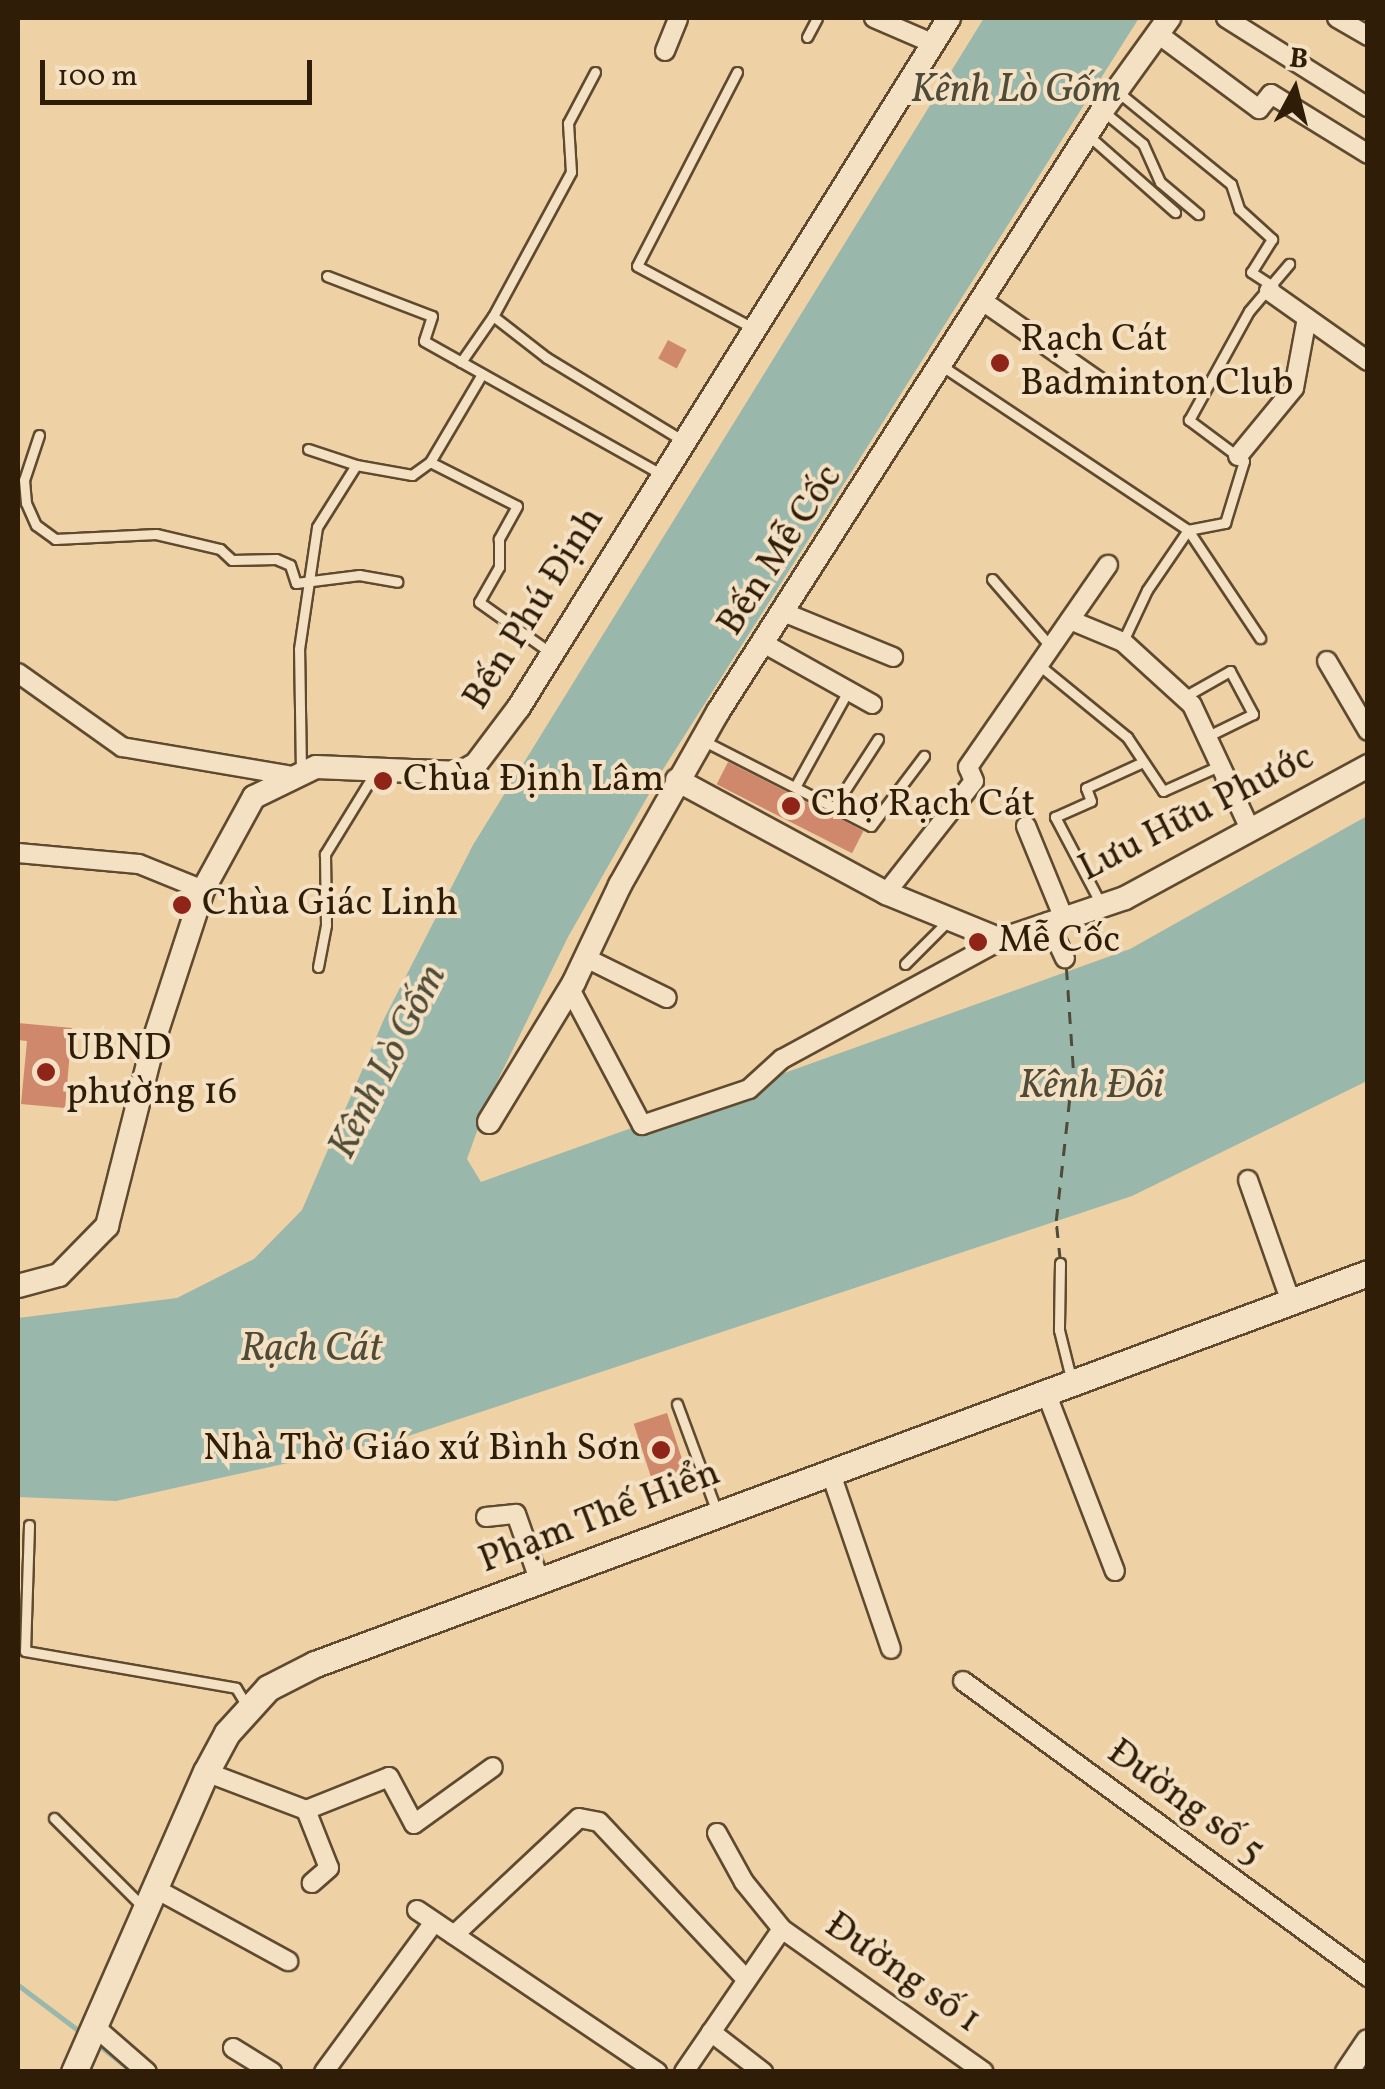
<!DOCTYPE html>
<meta charset="utf-8">
<style>
body{margin:0}
#map{position:relative;width:1385px;height:2089px;overflow:hidden;background:#eed1a4;font-family:Vollkorn,serif}
div>[style]{position:absolute}
.water>*{inset:0;background:#99b7ab}
.stream>*{height:5px;margin:-2.5px;padding:0 2.5px;transform-origin:2.5px;border-radius:2.5px;background:#99b7ab}
.ferry>*{height:2.5px;margin-top:-1.25px;transform-origin:0;background:repeating-linear-gradient(90deg,#4f4b39 0 12px,transparent 0 22px)}
.building>*{inset:0;background:#cf886b;transform-origin:0 0}
.roads{filter:drop-shadow(2px 0 #5f4a2f) drop-shadow(-2px 0 #5f4a2f) drop-shadow(0 2px #5f4a2f) drop-shadow(0 -2px #5f4a2f)}
.service>*{height:9px;margin:-4.5px;padding:0 4.5px;transform-origin:4.5px;border-radius:4.5px;background:#f4e1c4}
.minor>*{height:18px;margin:-9px;padding:0 9px;transform-origin:9px;border-radius:9px;background:#f4e1c4}
.tertiary>*{height:22px;margin:-11px;padding:0 11px;transform-origin:11px;border-radius:11px;background:#f4e1c4}
.secondary>*{height:25px;margin:-12.5px;padding:0 12.5px;transform-origin:12.5px;border-radius:12.5px;background:#f4e1c4}
.dots>*{width:28px;height:28px;translate:-50% -50%;box-sizing:border-box;border:5px solid #f4e1c4;border-radius:50%}
span{translate:-50% -50%;white-space:nowrap;text-align:center;line-height:1.15;-webkit-text-stroke:8px #f4e1c4;paint-order:stroke}
.poi-label{font-size:38px;color:#2f1d08}
.left{translate:0 -50%;text-align:left}
.right{translate:-100% -50%;text-align:right}
.street-label{font-size:38px;color:#2f1d08}
.water-label{font-size:40px;color:#4f4b39;font-style:italic}
.frame{position:absolute;inset:0;border:20px solid #2f1d08;pointer-events:none}
.north{position:absolute;left:1245px;top:40px;width:100px;height:100px;-webkit-text-stroke:8px #f4e1c4;paint-order:stroke;rotate:7deg;font-size:28px;font-weight:700;line-height:40px;text-align:center;color:#2f1d08}
.north::after{content:'';display:block;margin:auto;width:35px;height:45px;background:#2f1d08;clip-path:polygon(50% 0,100% 100%,50% 72%,0 100%)}
.scale{position:absolute;left:40px;top:60px;width:272px;height:45px;box-sizing:border-box;border:5px solid #2f1d08;border-top:0;padding-left:12px;font-size:30px;line-height:35px;white-space:nowrap;color:#2f1d08;-webkit-text-stroke:8px #f4e1c4;paint-order:stroke}
</style>
<div id="map">
<div class="water">
<i style="clip-path:polygon(984px 18px,1139px 18px,662px 771px,568px 937px,489px 1098px,467px 1159px,481px 1182px,1130px 949px,1367px 816px,1367px 1081px,1132px 1196px,405px 1437px,116px 1501px,18px 1497px,18px 1318px,177px 1298px,254px 1259px,302px 1210px,384px 1019px,473px 845px)"></i>
</div>
<div class="stream">
<i style="left:18px;top:1985px;width:81px;rotate:37deg"></i>
<i style="left:96px;top:2043px;width:47px;rotate:38.1deg"></i>
</div>
<div class="ferry">
<i style="left:1060px;top:1260px;width:39px;rotate:-96deg"></i>
<i style="left:1056px;top:1221px;width:154px;rotate:-83.7deg"></i>
<i style="left:1073px;top:1068px;width:103px;rotate:-93.9deg"></i>
</div>
<div class="building">
<i style="left:668px;top:340px;width:21px;height:21px;rotate:28deg"></i>
<i style="left:728px;top:762px;width:152px;height:25px;rotate:27deg"></i>
<i style="clip-path:polygon(18px 1023px,72px 1028px,65px 1108px,21px 1104px,27px 1041px,18px 1040px)"></i>
<i style="left:667px;top:1413px;width:66px;height:35px;rotate:72deg"></i>
</div>
<div class="roads">
<div class="service">
<i style="left:807px;top:37px;width:21px;rotate:-62deg"></i>
<i style="left:595px;top:72px;width:58px;rotate:117.9deg"></i>
<i style="left:568px;top:123px;width:49px;rotate:86.5deg"></i>
<i style="left:571px;top:172px;width:164px;rotate:118.4deg"></i>
<i style="left:493px;top:316px;width:68px;rotate:37.9deg"></i>
<i style="left:547px;top:358px;width:158px;rotate:31.3deg"></i>
<i style="left:737px;top:72px;width:218px;rotate:117.3deg"></i>
<i style="left:637px;top:266px;width:132px;rotate:28.1deg"></i>
<i style="left:1118px;top:92px;width:146px;rotate:39.2deg"></i>
<i style="left:1231px;top:184px;width:26px;rotate:72deg"></i>
<i style="left:1239px;top:209px;width:45px;rotate:42.3deg"></i>
<i style="left:1272px;top:239px;width:39px;rotate:122deg"></i>
<i style="left:1251px;top:272px;width:27px;rotate:33deg"></i>
<i style="left:1104px;top:112px;width:50px;rotate:39.4deg"></i>
<i style="left:1143px;top:144px;width:42px;rotate:65.9deg"></i>
<i style="left:1160px;top:182px;width:50px;rotate:40.1deg"></i>
<i style="left:1089px;top:136px;width:115px;rotate:41.5deg"></i>
<i style="left:327px;top:276px;width:112px;rotate:20.9deg"></i>
<i style="left:432px;top:316px;width:26px;rotate:108deg"></i>
<i style="left:424px;top:341px;width:272px;rotate:29.3deg"></i>
<i style="left:461px;top:362px;width:56px;rotate:-55.2deg"></i>
<i style="left:942px;top:366px;width:296px;rotate:33.7deg"></i>
<i style="left:1188px;top:530px;width:130px;rotate:56.3deg"></i>
<i style="left:39px;top:435px;width:47px;rotate:108.4deg"></i>
<i style="left:24px;top:480px;width:23px;rotate:85deg"></i>
<i style="left:26px;top:503px;width:24px;rotate:66deg"></i>
<i style="left:36px;top:525px;width:24px;rotate:36deg"></i>
<i style="left:55px;top:539px;width:101px;rotate:-2.8deg"></i>
<i style="left:156px;top:534px;width:66px;rotate:13.2deg"></i>
<i style="left:220px;top:549px;width:16px;rotate:43deg"></i>
<i style="left:232px;top:560px;width:44px;rotate:-1.3deg"></i>
<i style="left:276px;top:559px;width:15px;rotate:23deg"></i>
<i style="left:290px;top:565px;width:19px;rotate:72deg"></i>
<i style="left:296px;top:583px;width:64px;rotate:-7.2deg"></i>
<i style="left:359px;top:575px;width:39px;rotate:10deg"></i>
<i style="left:308px;top:449px;width:51px;rotate:18.4deg"></i>
<i style="left:430px;top:462px;width:97px;rotate:26.8deg"></i>
<i style="left:517px;top:506px;width:38px;rotate:119deg"></i>
<i style="left:499px;top:539px;width:28px;rotate:90deg"></i>
<i style="left:499px;top:567px;width:40px;rotate:119.7deg"></i>
<i style="left:479px;top:602px;width:88px;rotate:35.3deg"></i>
<i style="left:992px;top:579px;width:90px;rotate:49.1deg"></i>
<i style="left:1123px;top:641px;width:56px;rotate:-64.8deg"></i>
<i style="left:1147px;top:590px;width:73px;rotate:-55.7deg"></i>
<i style="left:1188px;top:530px;width:38px;rotate:-11deg"></i>
<i style="left:1225px;top:523px;width:65px;rotate:-73deg"></i>
<i style="left:1244px;top:461px;width:69px;rotate:-143.3deg"></i>
<i style="left:1189px;top:420px;width:124px;rotate:-61.2deg"></i>
<i style="left:1249px;top:311px;width:62px;rotate:-49.6deg"></i>
<i style="left:1039px;top:665px;width:114px;rotate:39.3deg"></i>
<i style="left:1127px;top:737px;width:65px;rotate:56.3deg"></i>
<i style="left:1163px;top:791px;width:61px;rotate:-24.1deg"></i>
<i style="left:1184px;top:697px;width:53px;rotate:-29.5deg"></i>
<i style="left:1230px;top:671px;width:49px;rotate:61.9deg"></i>
<i style="left:1253px;top:714px;width:52px;rotate:153.9deg"></i>
<i style="left:704px;top:741px;width:187px;rotate:27deg"></i>
<i style="left:871px;top:826px;width:88px;rotate:-52.9deg"></i>
<i style="left:301px;top:772px;width:123px;rotate:-90.9deg"></i>
<i style="left:299px;top:649px;width:123px;rotate:-81.6deg"></i>
<i style="left:317px;top:527px;width:73px;rotate:-57.8deg"></i>
<i style="left:356px;top:465px;width:57px;rotate:10.1deg"></i>
<i style="left:412px;top:475px;width:22px;rotate:-36deg"></i>
<i style="left:430px;top:462px;width:102px;rotate:-59.4deg"></i>
<i style="left:795px;top:787px;width:110px;rotate:-61.1deg"></i>
<i style="left:834px;top:807px;width:81px;rotate:-57.1deg"></i>
<i style="left:1102px;top:906px;width:101px;rotate:-117.8deg"></i>
<i style="left:1055px;top:817px;width:39px;rotate:-24deg"></i>
<i style="left:1091px;top:801px;width:14px;rotate:-111deg"></i>
<i style="left:1086px;top:788px;width:63px;rotate:-24.5deg"></i>
<i style="left:905px;top:964px;width:61px;rotate:-45deg"></i>
<i style="left:318px;top:967px;width:43px;rotate:-79.2deg"></i>
<i style="left:326px;top:925px;width:71px;rotate:-90.8deg"></i>
<i style="left:325px;top:854px;width:94px;rotate:-58.5deg"></i>
<i style="left:1060px;top:1263px;width:67px;rotate:90.9deg"></i>
<i style="left:1059px;top:1330px;width:49px;rotate:76deg"></i>
<i style="left:677px;top:1404px;width:115px;rotate:69.7deg"></i>
<i style="left:29px;top:1525px;width:126px;rotate:91.8deg"></i>
<i style="left:25px;top:1651px;width:214px;rotate:9.9deg"></i>
<i style="left:236px;top:1688px;width:21px;rotate:59deg"></i>
<i style="left:54px;top:1818px;width:127px;rotate:45deg"></i>
</div>
<div class="minor">
<i style="left:874px;top:18px;width:65px;rotate:23.4deg"></i>
<i style="left:1226px;top:18px;width:168px;rotate:32.1deg"></i>
<i style="left:1337px;top:18px;width:36px;rotate:30deg"></i>
<i style="left:1158px;top:34px;width:126px;rotate:36.6deg"></i>
<i style="left:1259px;top:109px;width:19px;rotate:-51deg"></i>
<i style="left:1271px;top:94px;width:114px;rotate:31.7deg"></i>
<i style="left:665px;top:51px;width:35px;rotate:-68deg"></i>
<i style="left:1269px;top:291px;width:121px;rotate:35.3deg"></i>
<i style="left:984px;top:302px;width:140px;rotate:34.8deg"></i>
<i style="left:1238px;top:456px;width:88px;rotate:-50.5deg"></i>
<i style="left:1294px;top:388px;width:71px;rotate:-79.5deg"></i>
<i style="left:783px;top:612px;width:119px;rotate:22.2deg"></i>
<i style="left:1070px;top:620px;width:57px;rotate:22.5deg"></i>
<i style="left:1123px;top:642px;width:93px;rotate:42.4deg"></i>
<i style="left:1192px;top:705px;width:137px;rotate:64.9deg"></i>
<i style="left:763px;top:643px;width:125px;rotate:29.2deg"></i>
<i style="left:1327px;top:661px;width:81px;rotate:59.6deg"></i>
<i style="left:18px;top:673px;width:128px;rotate:35.4deg"></i>
<i style="left:122px;top:747px;width:168px;rotate:9.6deg"></i>
<i style="left:1026px;top:826px;width:97px;rotate:67.7deg"></i>
<i style="left:18px;top:853px;width:121px;rotate:5.2deg"></i>
<i style="left:139px;top:864px;width:69px;rotate:22.1deg"></i>
<i style="left:886px;top:893px;width:142px;rotate:-51.8deg"></i>
<i style="left:974px;top:781px;width:15px;rotate:-113deg"></i>
<i style="left:968px;top:767px;width:246px;rotate:-55.3deg"></i>
<i style="left:1048px;top:922px;width:40px;rotate:65deg"></i>
<i style="left:586px;top:958px;width:90px;rotate:26.3deg"></i>
<i style="left:570px;top:989px;width:154px;rotate:62.1deg"></i>
<i style="left:642px;top:1125px;width:113px;rotate:-18.6deg"></i>
<i style="left:749px;top:1089px;width:45px;rotate:-42.3deg"></i>
<i style="left:782px;top:1059px;width:249px;rotate:-28.5deg"></i>
<i style="left:1248px;top:1180px;width:129px;rotate:70.6deg"></i>
<i style="left:1045px;top:1390px;width:194px;rotate:68.9deg"></i>
<i style="left:830px;top:1471px;width:188px;rotate:71.1deg"></i>
<i style="left:486px;top:1517px;width:30px;rotate:-6deg"></i>
<i style="left:516px;top:1514px;width:72px;rotate:70.6deg"></i>
<i style="left:963px;top:1681px;width:502px;rotate:36.16deg"></i>
<i style="left:206px;top:1772px;width:107px;rotate:20.8deg"></i>
<i style="left:306px;top:1810px;width:89px;rotate:-21.7deg"></i>
<i style="left:389px;top:1777px;width:53px;rotate:62deg"></i>
<i style="left:414px;top:1824px;width:97px;rotate:-35.8deg"></i>
<i style="left:306px;top:1810px;width:62px;rotate:68.4deg"></i>
<i style="left:329px;top:1868px;width:23px;rotate:139deg"></i>
<i style="left:717px;top:1833px;width:56px;rotate:61.1deg"></i>
<i style="left:744px;top:1882px;width:60px;rotate:51deg"></i>
<i style="left:782px;top:1929px;width:247px;rotate:35.3deg"></i>
<i style="left:154px;top:1888px;width:153px;rotate:28.6deg"></i>
<i style="left:417px;top:1910px;width:290px;rotate:34deg"></i>
<i style="left:454px;top:1935px;width:171px;rotate:-43.1deg"></i>
<i style="left:579px;top:1818px;width:20px;rotate:11deg"></i>
<i style="left:599px;top:1822px;width:216px;rotate:46.9deg"></i>
<i style="left:94px;top:2026px;width:70px;rotate:41deg"></i>
<i style="left:711px;top:2032px;width:66px;rotate:37.6deg"></i>
<i style="left:233px;top:2048px;width:46px;rotate:31.6deg"></i>
<i style="left:324px;top:2072px;width:186px;rotate:-53.7deg"></i>
<i style="left:684px;top:2072px;width:173px;rotate:-55.6deg"></i>
</div>
<div class="tertiary">
<i style="left:677px;top:780px;width:238px;rotate:28.4deg"></i>
<i style="left:886px;top:893px;width:124px;rotate:22.2deg"></i>
<i style="left:1001px;top:940px;width:131px;rotate:-18.7deg"></i>
<i style="left:1125px;top:898px;width:277px;rotate:-28.5deg"></i>
<i style="left:489px;top:1122px;width:164px;rotate:-58.7deg"></i>
<i style="left:574px;top:982px;width:107px;rotate:-64.6deg"></i>
<i style="left:620px;top:885px;width:199px;rotate:-60.5deg"></i>
<i style="left:718px;top:712px;width:713px;rotate:-57.42deg"></i>
<i style="left:1102px;top:111px;width:115px;rotate:-54.2deg"></i>
<i style="left:18px;top:1286px;width:42px;rotate:-15deg"></i>
<i style="left:59px;top:1275px;width:69px;rotate:-45.6deg"></i>
<i style="left:107px;top:1226px;width:192px;rotate:-75.8deg"></i>
<i style="left:154px;top:1040px;width:158px;rotate:-71.9deg"></i>
<i style="left:203px;top:890px;width:106px;rotate:-61.3deg"></i>
<i style="left:254px;top:797px;width:69px;rotate:-25.8deg"></i>
<i style="left:316px;top:767px;width:144px;rotate:2.4deg"></i>
<i style="left:460px;top:773px;width:18px;rotate:-29deg"></i>
<i style="left:476px;top:764px;width:71px;rotate:-53deg"></i>
<i style="left:519px;top:707px;width:812px;rotate:-58.03deg"></i>
<i style="left:1347px;top:2072px;width:37px;rotate:-56deg"></i>
</div>
<div class="secondary">
<i style="left:74px;top:2072px;width:328px;rotate:-66.3deg"></i>
<i style="left:206px;top:1772px;width:44px;rotate:-61.7deg"></i>
<i style="left:227px;top:1733px;width:61px;rotate:-47.7deg"></i>
<i style="left:268px;top:1688px;width:53px;rotate:-27.1deg"></i>
<i style="left:315px;top:1664px;width:1123px;rotate:-20.37deg"></i>
</div>
</div>
<div class="dots">
<i style="left:1000px;top:363px;background:#8f2418"></i>
<i style="left:383px;top:781px;background:#8f2418"></i>
<i style="left:791px;top:806px;background:#8f2418"></i>
<i style="left:182px;top:905px;background:#8f2418"></i>
<i style="left:978px;top:942px;background:#8f2418"></i>
<i style="left:46px;top:1072px;background:#8f2418"></i>
<i style="left:661px;top:1450px;background:#8f2418"></i>
</div>
<div class="poi-label">
<span class="left" style="left:1020px;top:363px">Rạch Cát<br>Badminton Club</span>
<span class="left" style="left:403px;top:781px">Chùa Định Lâm</span>
<span class="left" style="left:811px;top:806px">Chợ Rạch Cát</span>
<span class="left" style="left:202px;top:905px">Chùa Giác Linh</span>
<span class="left" style="left:998px;top:942px">Mễ Cốc</span>
<span class="left" style="left:66px;top:1072px">UBND<br>phường 16</span>
<span class="right" style="left:641px;top:1450px">Nhà Thờ Giáo xứ Bình Sơn</span>
</div>
<div class="street-label">
<span style="left:781px;top:551px;rotate:-57deg">Bến Mễ Cốc</span>
<span style="left:535px;top:609px;rotate:-58deg">Bến Phú Định</span>
<span style="left:1197px;top:814px;rotate:-27deg">Lưu Hữu Phước</span>
<span style="left:600px;top:1518px;rotate:-21deg">Phạm Thế Hiển</span>
<span style="left:1185px;top:1803px;rotate:36deg">Đường số 5</span>
<span style="left:902px;top:1974px;rotate:35deg">Đường số 1</span>
</div>
<div class="water-label">
<span style="left:1016px;top:91px">Kênh Lò Gốm</span>
<span style="left:389px;top:1062px;rotate:-63deg">Kênh Lò Gốm</span>
<span style="left:1091px;top:1087px">Kênh Đôi</span>
<span style="left:311px;top:1350px">Rạch Cát</span>
</div>
<div class="frame"></div>
<div class="north">B</div>
<div class="scale">100 m</div>
</div>
